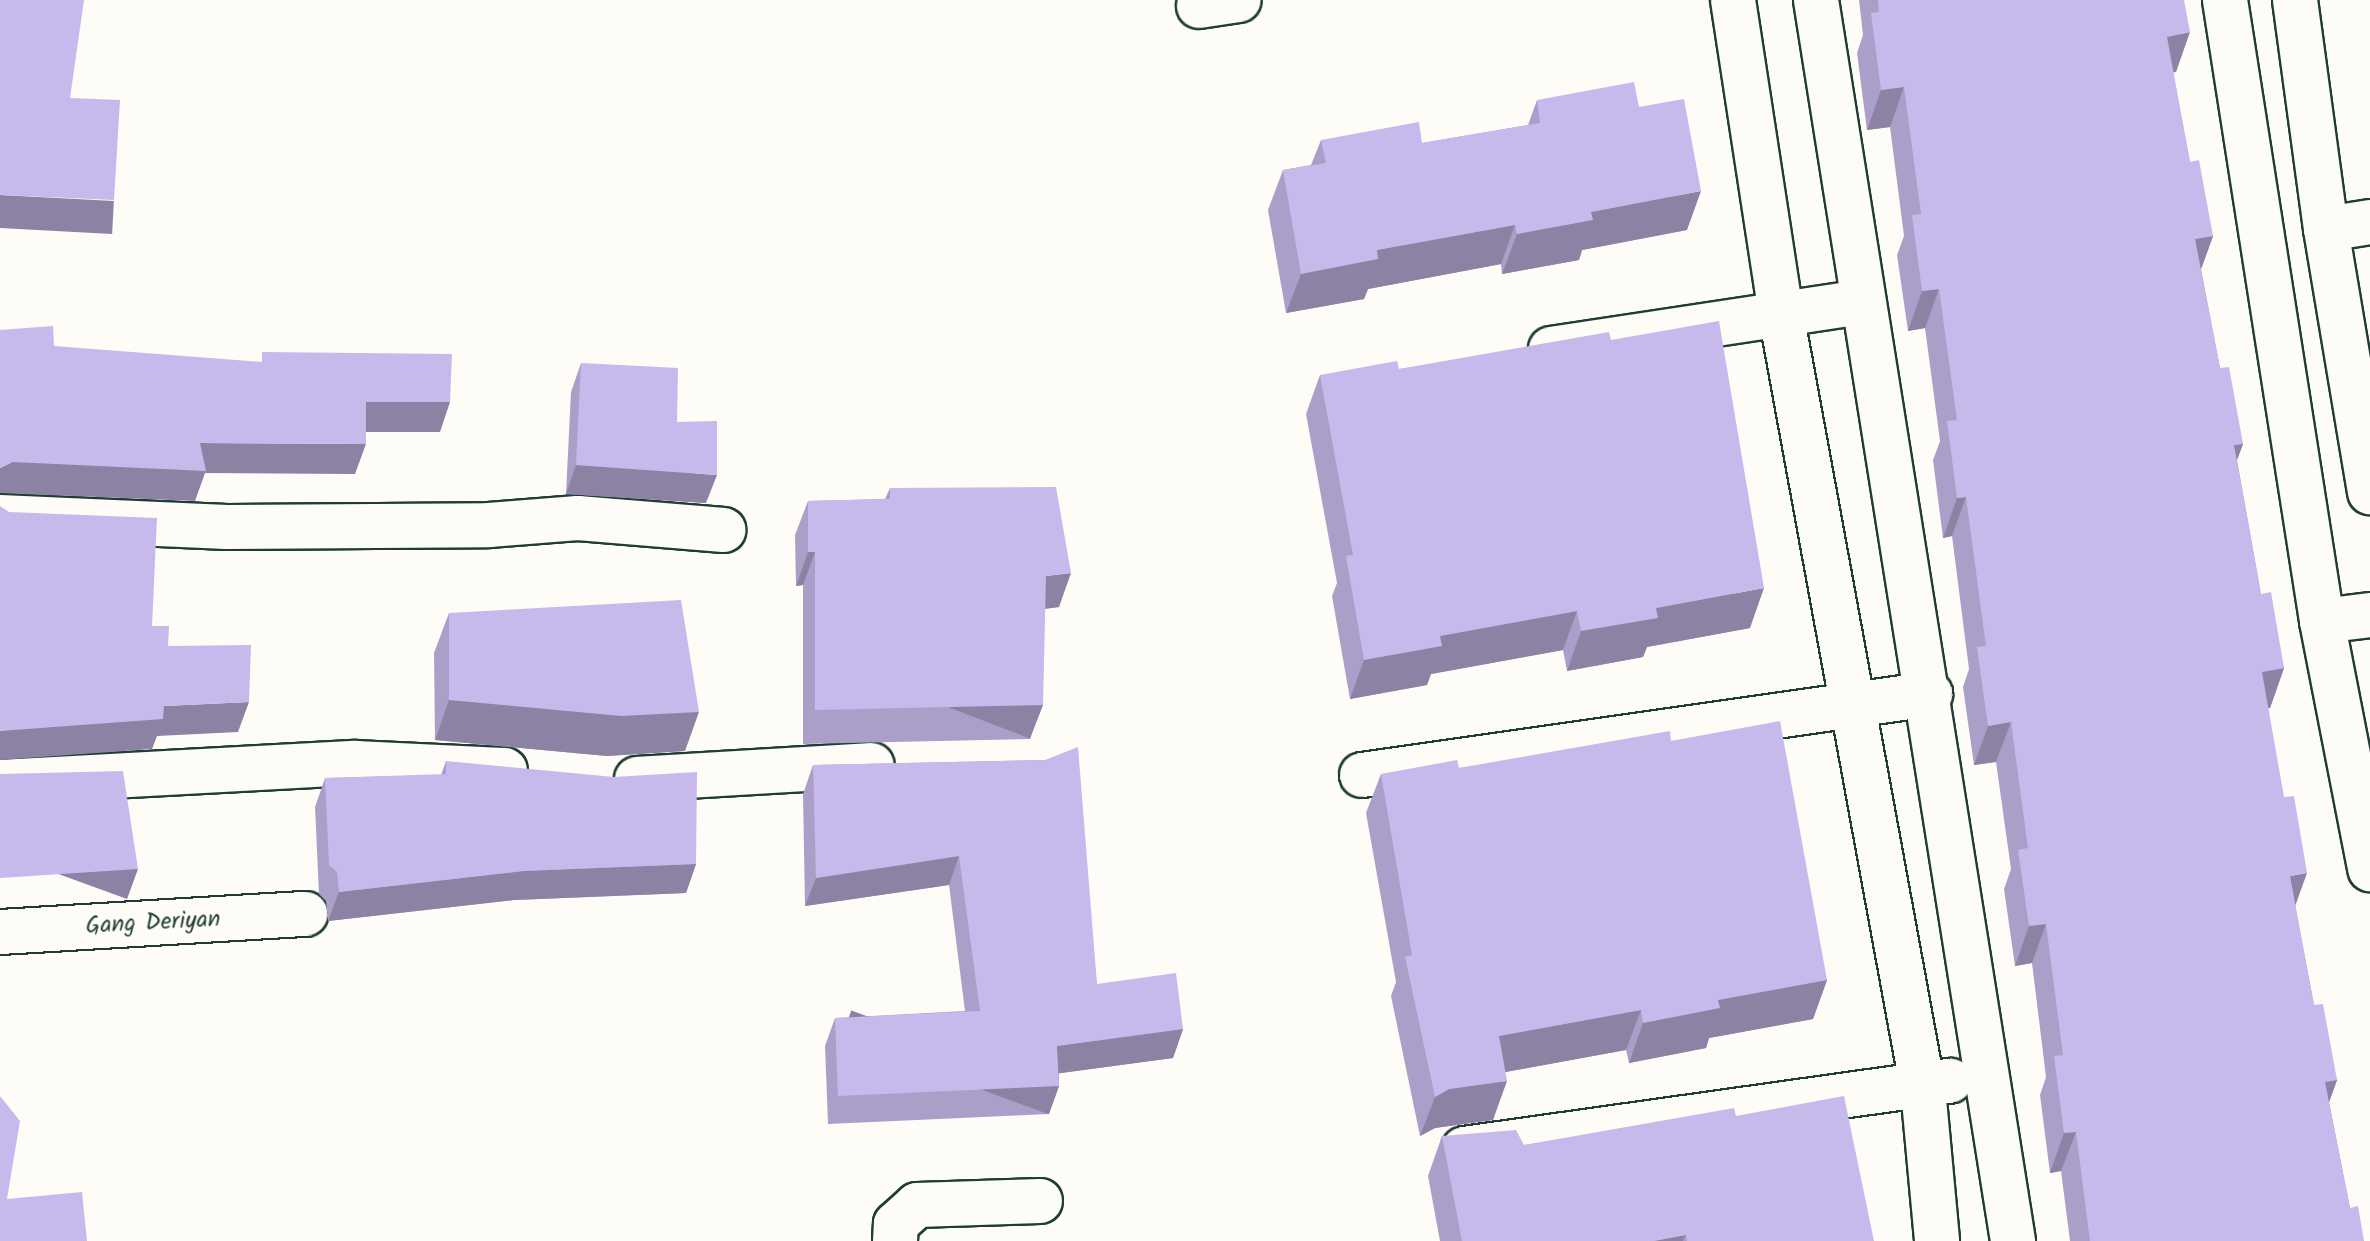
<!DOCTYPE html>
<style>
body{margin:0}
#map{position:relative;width:2370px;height:1241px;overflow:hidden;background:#fdfcf7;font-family:Kalam,sans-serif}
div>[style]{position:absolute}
.roads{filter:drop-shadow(2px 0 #1f3d34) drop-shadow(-2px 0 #1f3d34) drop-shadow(0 2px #1f3d34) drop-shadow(0 -2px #1f3d34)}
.minor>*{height:44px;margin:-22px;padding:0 22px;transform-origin:22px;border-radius:22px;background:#fdfcf7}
.wall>*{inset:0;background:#ab9fca}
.shaded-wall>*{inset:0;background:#8b82a4;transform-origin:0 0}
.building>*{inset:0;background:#c7b9eb}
span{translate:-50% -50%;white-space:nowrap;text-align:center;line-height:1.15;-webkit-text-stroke:6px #fdfcf7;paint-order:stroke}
.street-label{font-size:24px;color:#1f3d34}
</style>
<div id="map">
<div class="roads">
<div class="minor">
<i style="left:1733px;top:0;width:318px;rotate:81.3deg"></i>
<i style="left:1781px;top:314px;width:788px;rotate:79.62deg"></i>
<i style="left:1923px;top:1089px;width:153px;rotate:84.7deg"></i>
<i style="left:1816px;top:0;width:1257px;rotate:80.98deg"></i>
<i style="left:2225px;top:0;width:629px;rotate:81.12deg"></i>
<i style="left:2322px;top:621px;width:253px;rotate:79deg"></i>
<i style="left:2295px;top:0;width:231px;rotate:82.3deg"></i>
<i style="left:2326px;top:229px;width:267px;rotate:80.5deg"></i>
<i style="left:1199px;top:6px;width:40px;rotate:-8.5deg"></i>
<i style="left:2326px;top:229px;width:45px;rotate:-9deg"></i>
<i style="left:1551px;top:349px;width:314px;rotate:-8.6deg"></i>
<i style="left:0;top:517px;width:227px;rotate:2.5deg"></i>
<i style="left:227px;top:527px;width:262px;rotate:-0.4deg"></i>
<i style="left:489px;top:525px;width:89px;rotate:-4.5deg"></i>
<i style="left:578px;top:518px;width:146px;rotate:4.7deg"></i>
<i style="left:2322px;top:621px;width:48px;rotate:-7.1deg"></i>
<i style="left:1362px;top:775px;width:574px;rotate:-8.12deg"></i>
<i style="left:637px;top:779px;width:235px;rotate:-3.4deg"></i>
<i style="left:0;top:782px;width:356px;rotate:-3.1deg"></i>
<i style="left:355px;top:763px;width:150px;rotate:2.7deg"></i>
<i style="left:0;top:932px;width:306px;rotate:-3.4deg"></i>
<i style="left:1464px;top:1149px;width:491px;rotate:-8deg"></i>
<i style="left:895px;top:1241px;width:17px;rotate:-87deg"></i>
<i style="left:896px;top:1224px;width:28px;rotate:-42deg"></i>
<i style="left:917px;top:1205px;width:123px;rotate:-1.9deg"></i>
</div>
</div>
<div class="wall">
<i style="clip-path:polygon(1859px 0,2184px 0,2176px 72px,2173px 72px,2190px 162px,2213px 236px,2201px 269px,2220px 368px,2243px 444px,2237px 460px,2261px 594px,2284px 668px,2270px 708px,2268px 708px,2295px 905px,2314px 1005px,2337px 1080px,2329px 1102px,2350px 1208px,2364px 1241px,2070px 1241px,2061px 1171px,2050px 1173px,2040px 1095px,2046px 1077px,2032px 963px,2015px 966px,2004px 889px,2011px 869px,1996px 762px,1974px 765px,1963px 687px,1969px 669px,1952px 536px,1943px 538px,1933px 460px,1940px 441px,1925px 328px,1908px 331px,1897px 255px,1904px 236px,1890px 127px,1867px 130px,1857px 53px,1863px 35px)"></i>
<i style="clip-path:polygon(1537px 100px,1639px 107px,1687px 230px,1582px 250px,1579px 260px,1502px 274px,1501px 264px,1368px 289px,1364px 299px,1286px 313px,1268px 210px,1283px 170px,1311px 165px,1321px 140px,1422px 143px,1528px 125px)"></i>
<i style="clip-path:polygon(1611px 340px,1750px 628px,1647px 647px,1643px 657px,1567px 671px,1563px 650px,1431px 674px,1427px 685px,1350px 699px,1332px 596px,1337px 583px,1306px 414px,1320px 375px,1399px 369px)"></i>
<i style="clip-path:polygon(581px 363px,677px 422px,706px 503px,566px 494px,571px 392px)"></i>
<i style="clip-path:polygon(890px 488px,1059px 607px,1045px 609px,1030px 739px,803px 744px,803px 585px,796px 586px,795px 535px,808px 501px,885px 499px)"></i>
<i style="clip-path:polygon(449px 613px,685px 751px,607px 756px,435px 740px,434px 653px)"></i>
<i style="clip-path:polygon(1671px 741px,1827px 980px,1813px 1019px,1709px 1038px,1706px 1048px,1629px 1063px,1626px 1050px,1505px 1072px,1493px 1120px,1435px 1128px,1420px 1136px,1391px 996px,1396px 982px,1366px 813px,1381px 774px,1459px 768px)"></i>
<i style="clip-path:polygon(1045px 760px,1097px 984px,1183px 1029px,1173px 1058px,1059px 1073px,1059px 1086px,1049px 1114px,828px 1124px,825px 1046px,835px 1018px,965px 1011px,949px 885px,805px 906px,803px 794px,813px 765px)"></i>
<i style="clip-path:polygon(446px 761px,696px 864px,686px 893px,514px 900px,328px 921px,326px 901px,319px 894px,315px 807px,325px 778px,441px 775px)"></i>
<i style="clip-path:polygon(1736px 1116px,1874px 1241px,1440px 1241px,1428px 1176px,1442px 1136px,1524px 1145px)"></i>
</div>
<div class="shaded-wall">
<i style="clip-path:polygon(2190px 32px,2176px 72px,2152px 76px,2167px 37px)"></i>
<i style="clip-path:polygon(1904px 87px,1890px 127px,1867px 130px,1881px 90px)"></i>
<i style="clip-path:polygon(1701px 191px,1687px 230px,1582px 250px,1579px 260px,1502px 274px,1517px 234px,1591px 212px)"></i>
<i style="left:0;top:195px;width:114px;height:33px;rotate:3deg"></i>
<i style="clip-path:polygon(1515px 225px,1501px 264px,1368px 289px,1364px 299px,1286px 313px,1301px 274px,1377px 250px)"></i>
<i style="clip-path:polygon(2213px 236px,2199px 275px,2195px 239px)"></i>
<i style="clip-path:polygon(1939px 289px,1925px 328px,1908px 331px,1922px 291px)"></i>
<i style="clip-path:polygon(366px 402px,450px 402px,440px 432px,355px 432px)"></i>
<i style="clip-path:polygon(200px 443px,366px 444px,355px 474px,205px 473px,195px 501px,0 493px,0 468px,12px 462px)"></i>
<i style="clip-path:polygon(2243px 444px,2228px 483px,2234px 445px)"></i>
<i style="clip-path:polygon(576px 465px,717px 475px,706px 503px,566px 494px)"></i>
<i style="clip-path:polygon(1966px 497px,1952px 536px,1943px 538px,1957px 498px)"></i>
<i style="clip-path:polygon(808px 552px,815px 552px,803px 585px,796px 586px)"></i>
<i style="clip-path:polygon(1071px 573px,1059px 607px,1034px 610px,1046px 576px)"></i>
<i style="clip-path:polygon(1764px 588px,1750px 628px,1647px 647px,1643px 657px,1567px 671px,1581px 631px,1656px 608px)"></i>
<i style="clip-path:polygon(1577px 611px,1563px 650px,1431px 674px,1427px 685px,1350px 699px,1364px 660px,1440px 636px)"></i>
<i style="clip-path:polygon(2284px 668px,2270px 708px,2248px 712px,2262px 672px)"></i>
<i style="clip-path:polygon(449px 700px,699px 712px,685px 751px,607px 756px,435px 740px)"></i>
<i style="clip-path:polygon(249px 702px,238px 732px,157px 736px,152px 749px,0 760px,0 731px,164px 706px)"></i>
<i style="left:1043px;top:705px;width:36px;height:228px;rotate:111deg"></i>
<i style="clip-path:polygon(2011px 722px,1996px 762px,1974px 765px,1988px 726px)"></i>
<i style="clip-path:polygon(959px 856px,949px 885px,805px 906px,816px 878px)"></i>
<i style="clip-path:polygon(696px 864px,686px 893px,514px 900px,328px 921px,339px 892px,524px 871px)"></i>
<i style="left:138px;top:869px;width:32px;height:138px;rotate:110deg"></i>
<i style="clip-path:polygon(2307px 873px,2293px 912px,2290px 876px)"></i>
<i style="clip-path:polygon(2046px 924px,2032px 963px,2015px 966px,2029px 926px)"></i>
<i style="clip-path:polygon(1827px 980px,1813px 1019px,1709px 1038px,1706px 1048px,1629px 1063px,1643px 1023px,1718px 1000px)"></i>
<i style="clip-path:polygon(1641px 1010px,1626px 1050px,1484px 1076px,1499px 1036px)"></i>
<i style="clip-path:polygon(1183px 1029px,1173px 1058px,1047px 1075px,1057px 1046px)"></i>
<i style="clip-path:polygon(2337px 1080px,2323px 1119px,2325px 1082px)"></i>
<i style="clip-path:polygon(1507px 1081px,1493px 1120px,1435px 1128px,1420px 1136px,1435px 1097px,1449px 1089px)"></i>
<i style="left:1059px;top:1086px;width:30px;height:221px;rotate:110deg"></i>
<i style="clip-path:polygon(2076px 1132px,2061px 1171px,2050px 1173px,2064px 1133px)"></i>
<i style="clip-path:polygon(1686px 1235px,1683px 1241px,1654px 1241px)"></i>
</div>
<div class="building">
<i style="clip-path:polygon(0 0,84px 0,70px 98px,120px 100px,114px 200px,0 195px)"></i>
<i style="clip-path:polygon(1878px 0,2184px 0,2190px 32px,2167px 37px,2190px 162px,2199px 160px,2213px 236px,2195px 239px,2220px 368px,2229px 367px,2243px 444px,2234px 445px,2261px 594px,2271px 592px,2284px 668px,2262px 672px,2284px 797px,2294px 796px,2307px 873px,2290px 876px,2314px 1005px,2323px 1004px,2337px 1080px,2325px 1082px,2350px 1208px,2358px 1206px,2364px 1241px,2090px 1241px,2076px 1132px,2064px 1133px,2054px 1056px,2063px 1055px,2046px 924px,2029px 926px,2018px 850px,2028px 848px,2011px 722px,1988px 726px,1977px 647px,1986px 646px,1966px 497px,1957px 498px,1947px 421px,1957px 420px,1939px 289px,1922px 291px,1912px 215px,1921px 214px,1904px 87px,1881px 90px,1871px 13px,1879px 12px)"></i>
<i style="clip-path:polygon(1634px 82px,1639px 107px,1684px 99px,1701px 191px,1591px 212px,1593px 220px,1517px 234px,1515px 225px,1377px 250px,1378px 259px,1301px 274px,1283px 170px,1326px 163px,1321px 140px,1419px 122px,1422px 143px,1540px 123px,1537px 100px)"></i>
<i style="clip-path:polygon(1719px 321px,1764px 588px,1656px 608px,1658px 618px,1581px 631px,1577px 611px,1440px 636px,1442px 646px,1364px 660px,1346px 556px,1353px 555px,1320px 375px,1397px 361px,1399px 369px,1609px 332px,1611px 340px)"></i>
<i style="clip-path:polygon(53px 326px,54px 346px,262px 362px,262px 352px,452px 354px,450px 402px,366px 402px,366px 444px,200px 443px,206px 471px,12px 462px,0 468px,0 330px)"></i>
<i style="clip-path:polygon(581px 363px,678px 368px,677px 422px,717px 421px,717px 475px,576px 465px)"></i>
<i style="clip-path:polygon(1056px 487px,1071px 573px,1046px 576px,1043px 705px,815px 710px,815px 552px,808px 552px,808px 501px,890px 499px,890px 488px)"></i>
<i style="clip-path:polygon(0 506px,9px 512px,157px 518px,152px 626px,169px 626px,168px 646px,251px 645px,249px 702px,164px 706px,163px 719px,0 731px)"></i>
<i style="clip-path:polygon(681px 600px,699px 712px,621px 716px,449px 700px,449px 613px)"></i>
<i style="clip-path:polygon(1780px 721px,1827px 980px,1718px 1000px,1720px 1008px,1643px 1023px,1641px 1010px,1499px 1036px,1507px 1081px,1449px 1089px,1435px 1097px,1405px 957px,1412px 955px,1381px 774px,1457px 760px,1459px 768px,1670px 731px,1671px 741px)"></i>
<i style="clip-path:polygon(1078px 747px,1097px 984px,1176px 973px,1183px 1029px,1057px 1046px,1059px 1086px,838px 1096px,835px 1018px,980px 1011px,959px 856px,816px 878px,813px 765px,1045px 760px)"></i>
<i style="clip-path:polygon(446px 761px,614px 777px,697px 772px,696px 864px,524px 871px,339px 892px,337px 872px,329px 865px,325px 778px,446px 774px)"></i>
<i style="clip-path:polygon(123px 771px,138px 869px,0 878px,0 774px)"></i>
<i style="clip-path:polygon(0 1096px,20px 1121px,7px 1199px,82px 1192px,87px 1241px,0 1241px)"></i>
<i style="clip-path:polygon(1844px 1096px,1874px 1241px,1687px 1241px,1686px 1235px,1654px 1241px,1462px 1241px,1442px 1136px,1516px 1130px,1524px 1145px,1734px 1108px,1736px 1116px)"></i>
</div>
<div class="street-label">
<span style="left:153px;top:923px;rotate:-3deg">Gang Deriyan</span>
</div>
</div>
